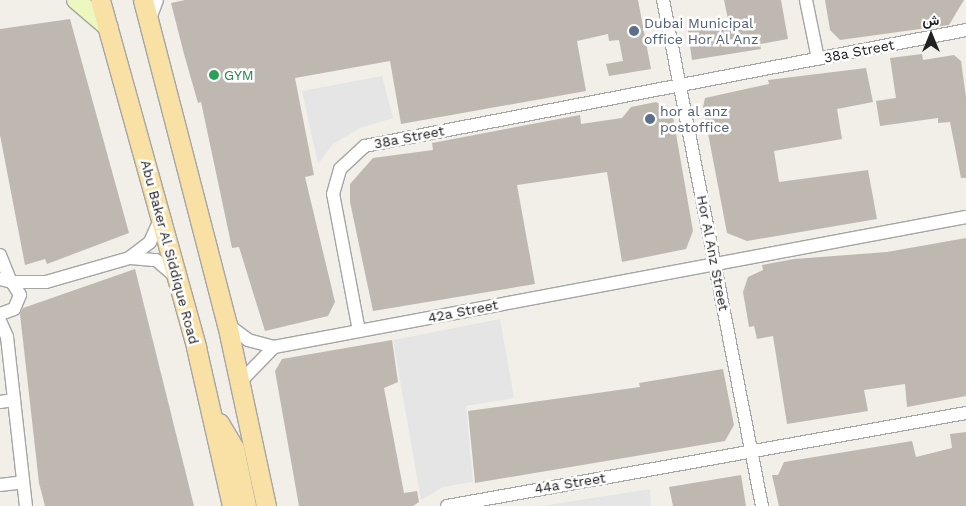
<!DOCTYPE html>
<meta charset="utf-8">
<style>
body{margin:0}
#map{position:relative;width:966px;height:506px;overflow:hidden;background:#f1efe8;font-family:"Work Sans",Vazirmatn,sans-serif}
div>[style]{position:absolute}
.parking>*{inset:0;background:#e5e5e5}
.building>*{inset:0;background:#beb8b1}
.roads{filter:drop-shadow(1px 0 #a5a5a5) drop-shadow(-1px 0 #a5a5a5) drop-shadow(0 1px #a5a5a5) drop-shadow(0 -1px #a5a5a5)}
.street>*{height:12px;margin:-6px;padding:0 6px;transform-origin:6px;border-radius:6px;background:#fff}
.secondary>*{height:18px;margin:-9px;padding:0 9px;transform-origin:9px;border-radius:9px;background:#ecf8bf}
.primary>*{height:19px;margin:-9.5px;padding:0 9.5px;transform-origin:9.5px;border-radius:9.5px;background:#f9e1a5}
.dots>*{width:14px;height:14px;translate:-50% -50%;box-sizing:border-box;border:2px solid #fff;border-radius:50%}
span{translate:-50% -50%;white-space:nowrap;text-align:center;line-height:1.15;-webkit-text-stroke:5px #fff;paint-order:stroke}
.service-label{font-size:14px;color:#4e5e75}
.left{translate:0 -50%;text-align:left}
.street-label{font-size:14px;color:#212121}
.leisure-label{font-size:14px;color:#27864d}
.north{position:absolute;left:906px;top:10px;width:50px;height:50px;-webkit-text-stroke:4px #fff;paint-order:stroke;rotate:0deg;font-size:14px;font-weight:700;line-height:20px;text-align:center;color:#212121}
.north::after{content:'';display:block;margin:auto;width:18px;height:22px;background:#212121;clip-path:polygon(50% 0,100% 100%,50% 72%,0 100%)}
</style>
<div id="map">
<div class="parking">
<i style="clip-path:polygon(382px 76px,393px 118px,360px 128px,333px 144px,318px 164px,302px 91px)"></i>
<i style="clip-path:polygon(500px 319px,514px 398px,466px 406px,473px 482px,443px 487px,421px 500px,393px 340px)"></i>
<i style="clip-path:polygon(650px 489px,651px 506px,542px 506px)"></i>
</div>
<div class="building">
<i style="clip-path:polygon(185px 0,638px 0,651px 69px,609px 76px,606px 64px,623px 61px,619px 40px,609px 41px,608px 34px,577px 41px,586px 91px,401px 124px,390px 61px,295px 78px,314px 175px,305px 177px,335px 302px,328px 316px,265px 331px,239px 247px,232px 248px,201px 102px,198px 103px,184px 54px,171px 3px)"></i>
<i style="clip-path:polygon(724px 0,781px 0,788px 39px,760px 44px,761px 49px,692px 60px,687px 25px,728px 19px)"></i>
<i style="clip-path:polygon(825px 0,964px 0,949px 25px,840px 40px,830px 30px)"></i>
<i style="clip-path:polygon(70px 19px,129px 233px,47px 264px,45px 259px,25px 265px,0 135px,0 29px)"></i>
<i style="clip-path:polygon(922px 54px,923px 60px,954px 55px,961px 61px,966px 97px,966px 178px,961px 178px,950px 122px,938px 123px,938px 118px,880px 126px,876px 101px,896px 98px,890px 58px)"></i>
<i style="clip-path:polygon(866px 68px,873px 102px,837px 109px,842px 139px,774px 151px,779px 182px,868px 170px,877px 219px,747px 241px,727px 233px,703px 107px,705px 98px,769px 84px,768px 80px)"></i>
<i style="clip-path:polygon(656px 102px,672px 111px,693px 231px,686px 249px,622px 262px,607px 172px,517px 185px,535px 284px,373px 311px,350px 202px,350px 184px,373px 158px,433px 150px,432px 143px,580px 115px,581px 124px,622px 118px,631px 107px)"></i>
<i style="clip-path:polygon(966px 238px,966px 396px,907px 407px,905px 384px,864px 390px,868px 411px,787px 424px,773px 336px,757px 339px,754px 326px,749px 327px,743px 292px,748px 277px,763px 270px,762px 265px,794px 259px,887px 252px)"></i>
<i style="clip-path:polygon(135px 269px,194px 506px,45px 506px,39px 483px,20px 314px,23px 308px)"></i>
<i style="clip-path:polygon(392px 340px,398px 382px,384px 388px,404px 493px,417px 491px,419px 502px,413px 506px,299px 506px,275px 371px,282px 359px)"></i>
<i style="clip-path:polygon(723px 369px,734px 425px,725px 441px,475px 483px,468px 411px,640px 387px,639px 383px)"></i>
<i style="clip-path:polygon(966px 432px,966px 506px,779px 506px,772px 475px,778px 475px,784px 462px,912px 441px,916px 457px,952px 448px,950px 434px)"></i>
<i style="clip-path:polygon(741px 475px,746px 506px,673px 506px,669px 487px)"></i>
</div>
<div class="roads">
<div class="street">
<i style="left:663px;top:0;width:516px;rotate:78.93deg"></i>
<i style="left:806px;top:0;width:60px;rotate:78.5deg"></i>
<i style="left:149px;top:21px;width:22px;rotate:-69deg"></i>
<i style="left:0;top:255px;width:29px;rotate:68deg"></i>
<i style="left:131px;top:258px;width:25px;rotate:5deg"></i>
<i style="left:156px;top:260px;width:25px;rotate:40deg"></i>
<i style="left:0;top:279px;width:12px;rotate:14deg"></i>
<i style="left:12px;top:282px;width:15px;rotate:58deg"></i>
<i style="left:20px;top:295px;width:15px;rotate:113deg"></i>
<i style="left:14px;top:309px;width:15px;rotate:160deg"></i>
<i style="left:12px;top:282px;width:34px"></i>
<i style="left:46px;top:282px;width:86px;rotate:-16.1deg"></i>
<i style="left:129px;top:258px;width:26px;rotate:-37deg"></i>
<i style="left:150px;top:242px;width:24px;rotate:-66deg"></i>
<i style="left:0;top:321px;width:17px;rotate:66deg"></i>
<i style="left:7px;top:337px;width:170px;rotate:83.6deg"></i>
<i style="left:227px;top:324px;width:26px;rotate:37deg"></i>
<i style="left:248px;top:340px;width:27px;rotate:15deg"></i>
<i style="left:274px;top:347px;width:704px;rotate:-10.64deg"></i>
<i style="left:359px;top:331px;width:139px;rotate:-100.7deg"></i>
<i style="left:333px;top:194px;width:26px;rotate:-74deg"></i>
<i style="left:340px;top:169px;width:34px;rotate:-43deg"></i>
<i style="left:365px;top:146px;width:612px;rotate:-10.92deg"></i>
<i style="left:240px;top:382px;width:49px;rotate:-45.8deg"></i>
<i style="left:0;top:402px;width:14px;rotate:-8deg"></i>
<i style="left:0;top:485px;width:23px;rotate:-7deg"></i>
<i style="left:447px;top:506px;width:527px;rotate:-10.16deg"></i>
</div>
<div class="secondary">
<i style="left:76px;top:0;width:43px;rotate:40.3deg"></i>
</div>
<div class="primary">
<i style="left:100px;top:0;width:360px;rotate:74.5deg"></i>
<i style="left:196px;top:347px;width:163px;rotate:77.2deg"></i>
<i style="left:143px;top:0;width:335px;rotate:75.5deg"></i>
<i style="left:227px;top:324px;width:186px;rotate:77.9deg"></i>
<i style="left:219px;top:423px;width:29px;rotate:59deg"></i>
<i style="left:234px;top:448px;width:59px;rotate:78.3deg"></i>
</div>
</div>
<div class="dots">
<i style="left:634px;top:31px;background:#5c6f8a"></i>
<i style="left:214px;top:75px;background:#2e9e5b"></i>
<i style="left:650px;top:119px;background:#5c6f8a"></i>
</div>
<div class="service-label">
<span class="left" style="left:644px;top:31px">Dubai Municipal<br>office Hor Al Anz</span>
<span class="left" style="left:660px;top:119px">hor al anz<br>postoffice</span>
</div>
<div class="street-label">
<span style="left:859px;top:51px;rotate:-11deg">38a Street</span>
<span style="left:409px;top:137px;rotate:-11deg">38a Street</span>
<span style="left:170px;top:252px;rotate:75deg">Abu Baker Al Siddique Road</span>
<span style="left:713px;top:253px;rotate:79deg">Hor Al Anz Street</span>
<span style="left:463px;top:311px;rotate:-11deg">42a Street</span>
<span style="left:570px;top:483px;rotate:-9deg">44a Street</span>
</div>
<div class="leisure-label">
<span class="left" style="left:224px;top:75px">GYM</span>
</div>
<div class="north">ش</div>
</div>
